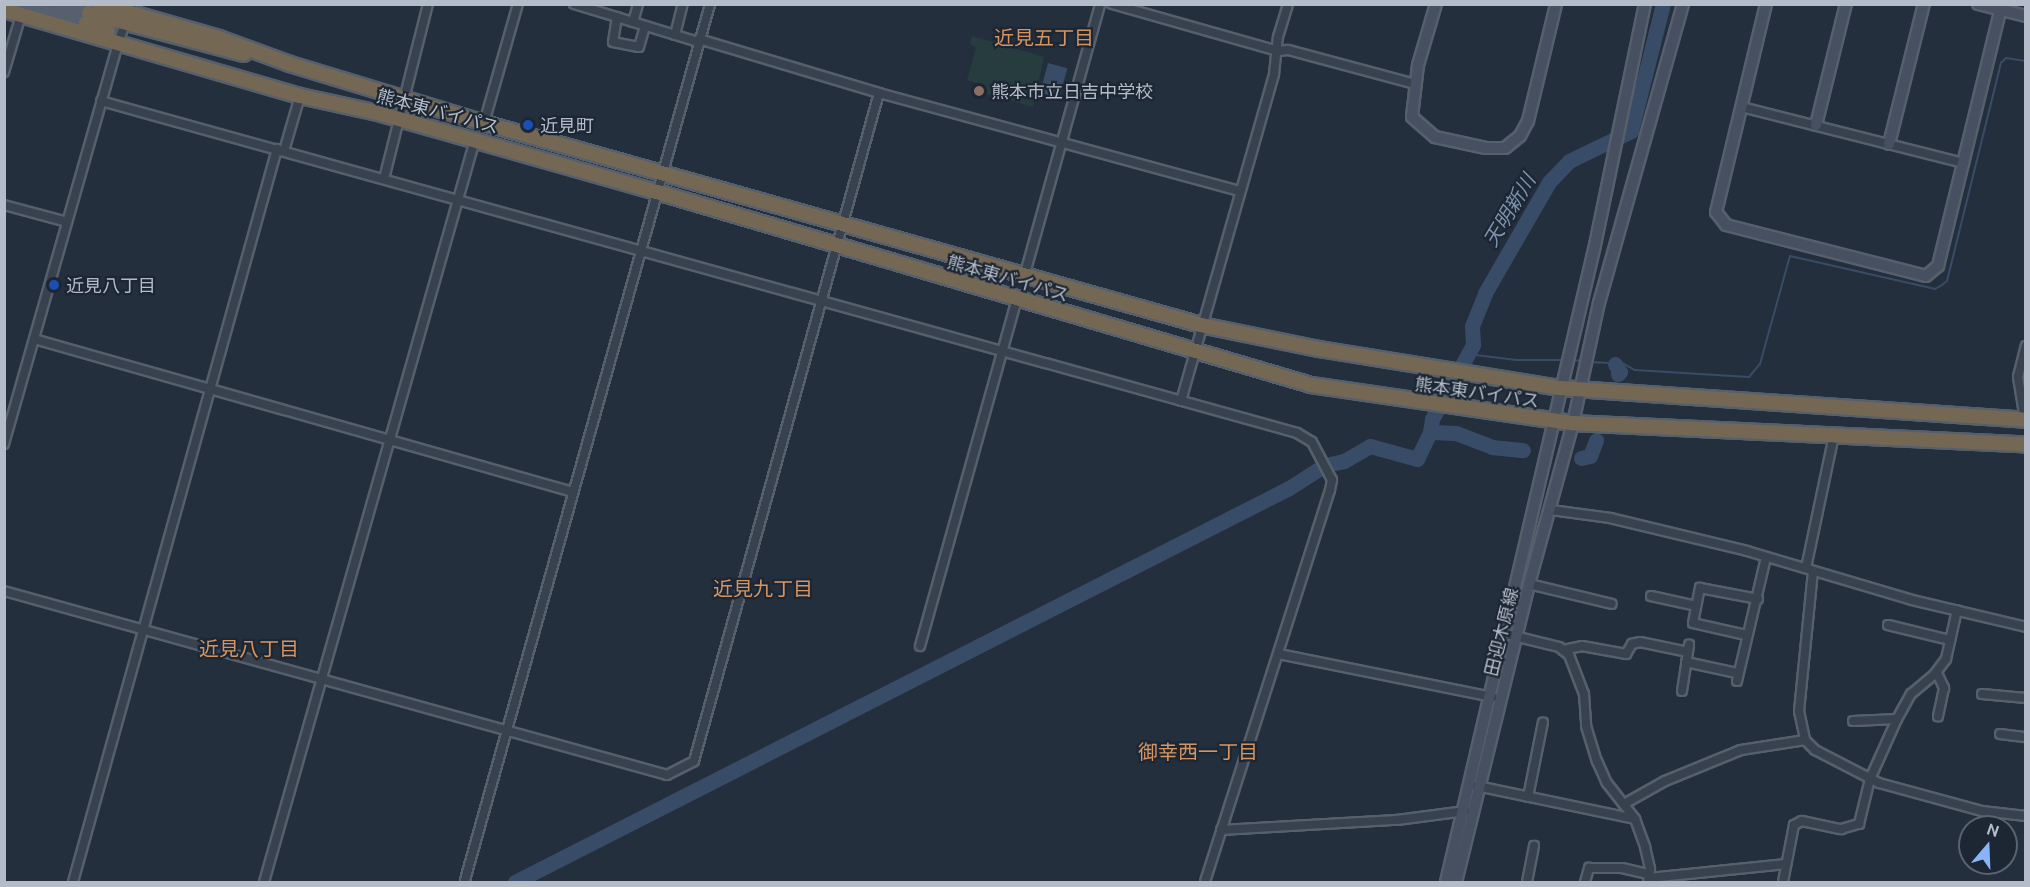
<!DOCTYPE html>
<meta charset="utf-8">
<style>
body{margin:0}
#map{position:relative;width:2030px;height:887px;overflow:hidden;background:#242f3e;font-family:Ubuntu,"Noto Sans JP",sans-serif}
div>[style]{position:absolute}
.green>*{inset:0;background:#263c3f}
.water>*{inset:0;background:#394c67;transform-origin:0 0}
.stream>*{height:2px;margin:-1px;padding:0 1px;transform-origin:1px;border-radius:1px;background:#394c67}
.river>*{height:15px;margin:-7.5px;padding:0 7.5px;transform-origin:7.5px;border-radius:7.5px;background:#394c67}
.roads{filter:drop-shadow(2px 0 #565f6c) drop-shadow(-2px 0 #565f6c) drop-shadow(0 2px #565f6c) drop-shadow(0 -2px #565f6c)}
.street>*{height:8px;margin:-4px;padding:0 4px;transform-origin:4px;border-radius:4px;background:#38414e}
.secondary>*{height:10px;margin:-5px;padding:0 5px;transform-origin:5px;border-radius:5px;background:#465061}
.primary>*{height:12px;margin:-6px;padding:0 6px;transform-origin:6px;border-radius:6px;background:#56606e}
.highway>*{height:14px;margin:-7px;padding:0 7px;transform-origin:7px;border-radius:7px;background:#746855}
.dots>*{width:16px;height:16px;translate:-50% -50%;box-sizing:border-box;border:3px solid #1d2633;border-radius:50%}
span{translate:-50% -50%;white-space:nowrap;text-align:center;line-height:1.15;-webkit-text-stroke:4.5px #1d2633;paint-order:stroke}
.poi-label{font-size:18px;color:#b4bcc9}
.left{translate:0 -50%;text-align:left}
.street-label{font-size:18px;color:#b4bcc9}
.neighbourhood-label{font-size:20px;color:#d59563}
.water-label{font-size:20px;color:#7c92b1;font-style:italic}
.frame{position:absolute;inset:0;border:6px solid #b4bcc9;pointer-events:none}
.north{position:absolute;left:1958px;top:815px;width:60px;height:60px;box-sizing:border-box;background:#1d2633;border:2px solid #59626f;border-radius:50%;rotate:19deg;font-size:16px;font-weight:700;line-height:24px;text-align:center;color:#b4bcc9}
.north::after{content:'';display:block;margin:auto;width:21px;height:27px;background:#8ab4f8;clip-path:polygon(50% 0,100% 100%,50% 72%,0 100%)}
</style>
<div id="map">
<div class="green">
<i style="clip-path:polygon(972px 36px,1044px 57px,1033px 107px,980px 92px,982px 85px,967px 80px,976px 48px,970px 44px)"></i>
</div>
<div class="water">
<i style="left:1048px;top:63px;width:20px;height:31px;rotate:15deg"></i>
</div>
<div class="stream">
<i style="left:1467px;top:354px;width:50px;rotate:6.8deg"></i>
<i style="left:1517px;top:360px;width:49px"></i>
<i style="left:1571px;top:360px;width:13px;rotate:4deg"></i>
<i style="left:1589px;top:362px;width:35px;rotate:3deg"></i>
<i style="left:1624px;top:364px;width:13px;rotate:29deg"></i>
<i style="left:1635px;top:370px;width:114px;rotate:3.5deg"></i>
<i style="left:1749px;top:377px;width:17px;rotate:-50deg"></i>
<i style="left:1760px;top:364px;width:112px;rotate:-74.5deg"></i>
<i style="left:1790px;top:256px;width:149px;rotate:12.8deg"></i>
<i style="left:1935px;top:289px;width:8px;rotate:-30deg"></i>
<i style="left:1942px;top:285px;width:6px;rotate:-39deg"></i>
<i style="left:1947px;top:281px;width:225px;rotate:-76.1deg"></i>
<i style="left:2001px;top:63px;width:7px;rotate:-45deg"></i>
<i style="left:2006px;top:58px;width:20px;rotate:9deg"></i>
</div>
<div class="river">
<i style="left:1615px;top:364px;width:9px;rotate:58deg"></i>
<i style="left:1620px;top:372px;width:3px;rotate:135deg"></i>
<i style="left:1430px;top:432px;width:13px;rotate:-81deg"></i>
<i style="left:1432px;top:419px;width:85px;rotate:-61deg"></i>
<i style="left:1473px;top:345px;width:19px;rotate:-93deg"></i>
<i style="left:1472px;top:326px;width:35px;rotate:-68deg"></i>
<i style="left:1485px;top:293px;width:128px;rotate:-60deg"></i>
<i style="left:1549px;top:182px;width:29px;rotate:-46deg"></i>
<i style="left:1569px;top:161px;width:69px;rotate:-25.8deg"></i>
<i style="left:1631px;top:131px;width:131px;rotate:-75.9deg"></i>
<i style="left:1581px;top:458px;width:9px;rotate:-13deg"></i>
<i style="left:1590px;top:456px;width:17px;rotate:-69deg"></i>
<i style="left:515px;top:882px;width:869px;rotate:-26.98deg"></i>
<i style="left:1289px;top:488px;width:43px;rotate:-32.6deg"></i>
<i style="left:1325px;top:465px;width:19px;rotate:-12deg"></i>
<i style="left:1344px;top:461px;width:30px;rotate:-30deg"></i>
<i style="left:1370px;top:446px;width:49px;rotate:15.5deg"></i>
<i style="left:1417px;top:459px;width:30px;rotate:-64deg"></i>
<i style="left:1430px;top:432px;width:26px;rotate:2deg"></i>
<i style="left:1456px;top:433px;width:39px;rotate:21deg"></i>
<i style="left:1492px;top:447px;width:31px;rotate:6deg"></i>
</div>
<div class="roads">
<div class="street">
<i style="left:574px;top:4px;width:130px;rotate:17deg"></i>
<i style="left:1112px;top:4px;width:173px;rotate:15.8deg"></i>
<i style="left:1278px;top:51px;width:10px;rotate:-6deg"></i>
<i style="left:1288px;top:50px;width:131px;rotate:15deg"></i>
<i style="left:617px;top:17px;width:25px;rotate:99deg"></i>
<i style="left:613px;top:42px;width:26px;rotate:11deg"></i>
<i style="left:639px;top:47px;width:22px;rotate:-74deg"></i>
<i style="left:633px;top:22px;width:19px;rotate:-74deg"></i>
<i style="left:675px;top:35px;width:32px;rotate:-76deg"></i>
<i style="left:699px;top:39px;width:188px;rotate:16.7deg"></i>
<i style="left:879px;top:93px;width:374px;rotate:15.2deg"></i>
<i style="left:4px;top:72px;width:59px;rotate:-73.4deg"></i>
<i style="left:101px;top:101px;width:1241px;rotate:15.51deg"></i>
<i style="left:1297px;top:433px;width:17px;rotate:31deg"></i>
<i style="left:1312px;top:442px;width:43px;rotate:62.2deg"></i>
<i style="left:1332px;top:480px;width:10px;rotate:101deg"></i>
<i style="left:1330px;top:490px;width:411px;rotate:107.7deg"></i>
<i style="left:1742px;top:107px;width:229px;rotate:14.2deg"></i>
<i style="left:484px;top:123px;width:124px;rotate:-74.1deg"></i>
<i style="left:284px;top:151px;width:57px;rotate:-73.8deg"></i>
<i style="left:384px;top:179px;width:180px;rotate:-75.9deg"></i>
<i style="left:4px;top:205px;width:65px;rotate:15.1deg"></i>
<i style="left:1024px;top:277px;width:283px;rotate:-74.4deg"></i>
<i style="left:34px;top:339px;width:560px;rotate:15.85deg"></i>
<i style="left:1181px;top:401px;width:340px;rotate:-74.1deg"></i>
<i style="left:1274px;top:74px;width:37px;rotate:-84deg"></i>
<i style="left:1278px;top:37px;width:34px;rotate:-73deg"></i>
<i style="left:2025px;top:420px;width:44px;rotate:-99.2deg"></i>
<i style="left:2018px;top:377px;width:32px;rotate:-76deg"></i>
<i style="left:4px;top:444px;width:417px;rotate:-74.1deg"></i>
<i style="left:118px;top:43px;width:41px;rotate:-70.3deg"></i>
<i style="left:1551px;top:510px;width:60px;rotate:7.7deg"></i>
<i style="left:1610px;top:518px;width:141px;rotate:13.5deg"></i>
<i style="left:1747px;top:551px;width:172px;rotate:16.5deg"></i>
<i style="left:1912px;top:600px;width:117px;rotate:13.3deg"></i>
<i style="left:1806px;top:568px;width:136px;rotate:-78.1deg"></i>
<i style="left:1813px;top:571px;width:141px;rotate:95.7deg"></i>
<i style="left:1799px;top:711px;width:30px;rotate:78deg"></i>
<i style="left:1805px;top:740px;width:14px;rotate:45deg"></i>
<i style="left:1815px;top:750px;width:72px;rotate:27.3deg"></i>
<i style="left:1879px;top:783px;width:107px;rotate:15.2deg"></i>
<i style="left:1982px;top:811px;width:44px;rotate:6.5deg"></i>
<i style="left:1529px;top:584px;width:85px;rotate:13.5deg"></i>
<i style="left:4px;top:591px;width:688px;rotate:15.51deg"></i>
<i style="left:667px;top:775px;width:30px;rotate:-27deg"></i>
<i style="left:694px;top:761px;width:693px;rotate:-74.52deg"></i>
<i style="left:1651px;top:596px;width:46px;rotate:12.5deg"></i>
<i style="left:1888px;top:625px;width:64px;rotate:13.6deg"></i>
<i style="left:1506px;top:634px;width:55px;rotate:13.8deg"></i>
<i style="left:1559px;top:647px;width:13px;rotate:39deg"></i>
<i style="left:1569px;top:655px;width:42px;rotate:69deg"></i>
<i style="left:1584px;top:694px;width:32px;rotate:86deg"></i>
<i style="left:1586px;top:726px;width:37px;rotate:73deg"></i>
<i style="left:1597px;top:761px;width:24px;rotate:66deg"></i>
<i style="left:1607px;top:783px;width:46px;rotate:52.1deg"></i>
<i style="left:1635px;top:819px;width:30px;rotate:70deg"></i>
<i style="left:1645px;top:847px;width:23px;rotate:77deg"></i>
<i style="left:1650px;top:869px;width:13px;rotate:99deg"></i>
<i style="left:1746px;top:635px;width:54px;rotate:-167.2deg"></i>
<i style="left:1693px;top:623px;width:36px;rotate:-79deg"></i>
<i style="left:1700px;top:588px;width:59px;rotate:10.7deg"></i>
<i style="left:920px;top:646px;width:360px;rotate:-74.4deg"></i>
<i style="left:1563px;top:650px;width:19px;rotate:-12deg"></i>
<i style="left:1582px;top:646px;width:45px;rotate:10.3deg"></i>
<i style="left:1626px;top:654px;width:12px;rotate:-59deg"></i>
<i style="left:1632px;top:644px;width:8px;rotate:-14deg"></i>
<i style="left:1640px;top:642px;width:49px;rotate:11.8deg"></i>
<i style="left:1279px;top:654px;width:218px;rotate:11.4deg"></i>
<i style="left:1686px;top:662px;width:52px;rotate:12.2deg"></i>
<i style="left:1937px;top:673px;width:17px;rotate:65deg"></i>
<i style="left:1944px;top:688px;width:29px;rotate:102deg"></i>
<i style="left:1737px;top:681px;width:127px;rotate:-76.8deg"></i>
<i style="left:1682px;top:691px;width:47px;rotate:-81.3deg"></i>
<i style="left:1982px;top:694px;width:44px;rotate:5.2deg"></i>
<i style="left:1853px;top:721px;width:44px;rotate:-2.6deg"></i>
<i style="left:2000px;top:734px;width:26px;rotate:7deg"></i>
<i style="left:1477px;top:786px;width:161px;rotate:11.8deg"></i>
<i style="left:1528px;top:797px;width:76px;rotate:-78.7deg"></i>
<i style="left:1624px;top:804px;width:47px;rotate:-29.3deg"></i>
<i style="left:1665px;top:781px;width:82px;rotate:-22.2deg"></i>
<i style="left:1741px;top:750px;width:65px;rotate:-8.9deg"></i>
<i style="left:1221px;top:830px;width:176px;rotate:-3.3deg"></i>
<i style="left:1397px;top:820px;width:69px;rotate:-7.5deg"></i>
<i style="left:1649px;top:878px;width:138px;rotate:-5.8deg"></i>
<i style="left:465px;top:880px;width:910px;rotate:-74.37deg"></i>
<i style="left:73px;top:882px;width:761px;rotate:-74.45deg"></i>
<i style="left:264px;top:882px;width:771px;rotate:-74.13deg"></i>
<i style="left:1527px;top:882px;width:37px;rotate:-79deg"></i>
<i style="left:1585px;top:882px;width:15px;rotate:-74deg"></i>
<i style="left:1589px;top:868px;width:33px"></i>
<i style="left:1622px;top:868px;width:28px;rotate:13deg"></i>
<i style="left:1783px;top:882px;width:58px;rotate:-79.1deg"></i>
<i style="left:1794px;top:825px;width:9px;rotate:-27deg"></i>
<i style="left:1802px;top:821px;width:40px;rotate:12deg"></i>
<i style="left:1841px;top:829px;width:19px;rotate:-16deg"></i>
<i style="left:1859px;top:824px;width:46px;rotate:-76.3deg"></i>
<i style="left:1870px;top:779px;width:66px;rotate:-65.8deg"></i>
<i style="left:1897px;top:719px;width:29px;rotate:-61deg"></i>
<i style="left:1911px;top:694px;width:30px;rotate:-40deg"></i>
<i style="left:1934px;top:675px;width:20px;rotate:-53deg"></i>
<i style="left:1946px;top:659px;width:50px;rotate:-77.3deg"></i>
</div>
<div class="secondary">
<i style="left:1436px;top:4px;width:64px;rotate:106.4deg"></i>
<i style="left:1418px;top:65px;width:52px;rotate:96.6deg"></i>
<i style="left:1412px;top:117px;width:30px;rotate:41deg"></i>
<i style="left:1435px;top:137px;width:52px;rotate:12.2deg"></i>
<i style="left:1486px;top:148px;width:19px"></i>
<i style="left:1505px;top:148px;width:19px;rotate:-39deg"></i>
<i style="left:1520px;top:136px;width:17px;rotate:-62deg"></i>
<i style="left:1528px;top:121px;width:120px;rotate:-76.5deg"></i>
<i style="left:1766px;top:4px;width:214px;rotate:103.5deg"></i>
<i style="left:1716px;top:212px;width:16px;rotate:52deg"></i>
<i style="left:1726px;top:225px;width:206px;rotate:14.3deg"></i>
<i style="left:1926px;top:276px;width:16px;rotate:-40deg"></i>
<i style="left:1938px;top:266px;width:270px;rotate:-76.3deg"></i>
<i style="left:1978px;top:4px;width:49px;rotate:14deg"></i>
<i style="left:1816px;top:125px;width:125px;rotate:-76.1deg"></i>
<i style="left:1889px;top:144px;width:144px;rotate:-76deg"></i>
<i style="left:1446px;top:882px;width:654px;rotate:-76.83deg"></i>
<i style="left:1595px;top:245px;width:246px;rotate:-78.3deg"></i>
<i style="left:1456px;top:882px;width:307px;rotate:-76.2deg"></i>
<i style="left:1529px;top:584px;width:167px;rotate:-74.7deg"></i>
<i style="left:1573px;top:423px;width:123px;rotate:-77.8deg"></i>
<i style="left:1599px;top:303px;width:311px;rotate:-74.3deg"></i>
</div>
<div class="primary">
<i style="left:22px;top:4px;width:67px;rotate:16.5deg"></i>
<i style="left:60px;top:4px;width:30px;rotate:17deg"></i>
</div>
<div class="highway">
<i style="left:100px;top:4px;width:124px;rotate:15.9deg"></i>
<i style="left:219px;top:38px;width:76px;rotate:20.1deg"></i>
<i style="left:290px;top:64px;width:203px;rotate:16.9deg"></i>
<i style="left:484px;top:123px;width:745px;rotate:15.73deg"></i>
<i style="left:1201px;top:325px;width:120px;rotate:11.5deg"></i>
<i style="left:1319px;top:349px;width:244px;rotate:9.2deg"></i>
<i style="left:1560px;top:388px;width:467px;rotate:3.9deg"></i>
<i style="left:4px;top:10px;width:308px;rotate:16.2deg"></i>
<i style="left:300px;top:96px;width:76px;rotate:12.2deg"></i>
<i style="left:374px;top:112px;width:294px;rotate:15.8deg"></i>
<i style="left:657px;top:192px;width:682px;rotate:16.44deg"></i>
<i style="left:1311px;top:385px;width:265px;rotate:8.3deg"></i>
<i style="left:1573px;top:423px;width:453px;rotate:2.7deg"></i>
<i style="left:89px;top:13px;width:160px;rotate:14.8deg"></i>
<i style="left:86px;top:23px;width:23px;rotate:20deg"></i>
</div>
</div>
<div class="dots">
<i style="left:979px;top:91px;background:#8d6e63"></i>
<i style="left:528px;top:125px;background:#1a4fb4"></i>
<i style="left:54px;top:285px;background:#1a4fb4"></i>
</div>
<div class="poi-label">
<span class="left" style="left:991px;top:91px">熊本市立日吉中学校</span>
<span class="left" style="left:540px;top:125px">近見町</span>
<span class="left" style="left:66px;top:285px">近見八丁目</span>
</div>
<div class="street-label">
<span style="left:438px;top:111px;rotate:15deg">熊本東バイパス</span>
<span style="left:1008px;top:278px;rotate:16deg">熊本東バイパス</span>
<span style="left:1477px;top:392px;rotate:8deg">熊本東バイパス</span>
<span style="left:1501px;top:632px;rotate:-76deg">田迎木原線</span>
</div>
<div class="neighbourhood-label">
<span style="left:1044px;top:37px">近見五丁目</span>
<span style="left:763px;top:588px">近見九丁目</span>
<span style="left:249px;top:648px">近見八丁目</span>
<span style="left:1198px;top:751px">御幸西一丁目</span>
</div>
<div class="water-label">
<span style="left:1509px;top:210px;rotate:-59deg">天明新川</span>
</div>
<div class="frame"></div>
<div class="north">N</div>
</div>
